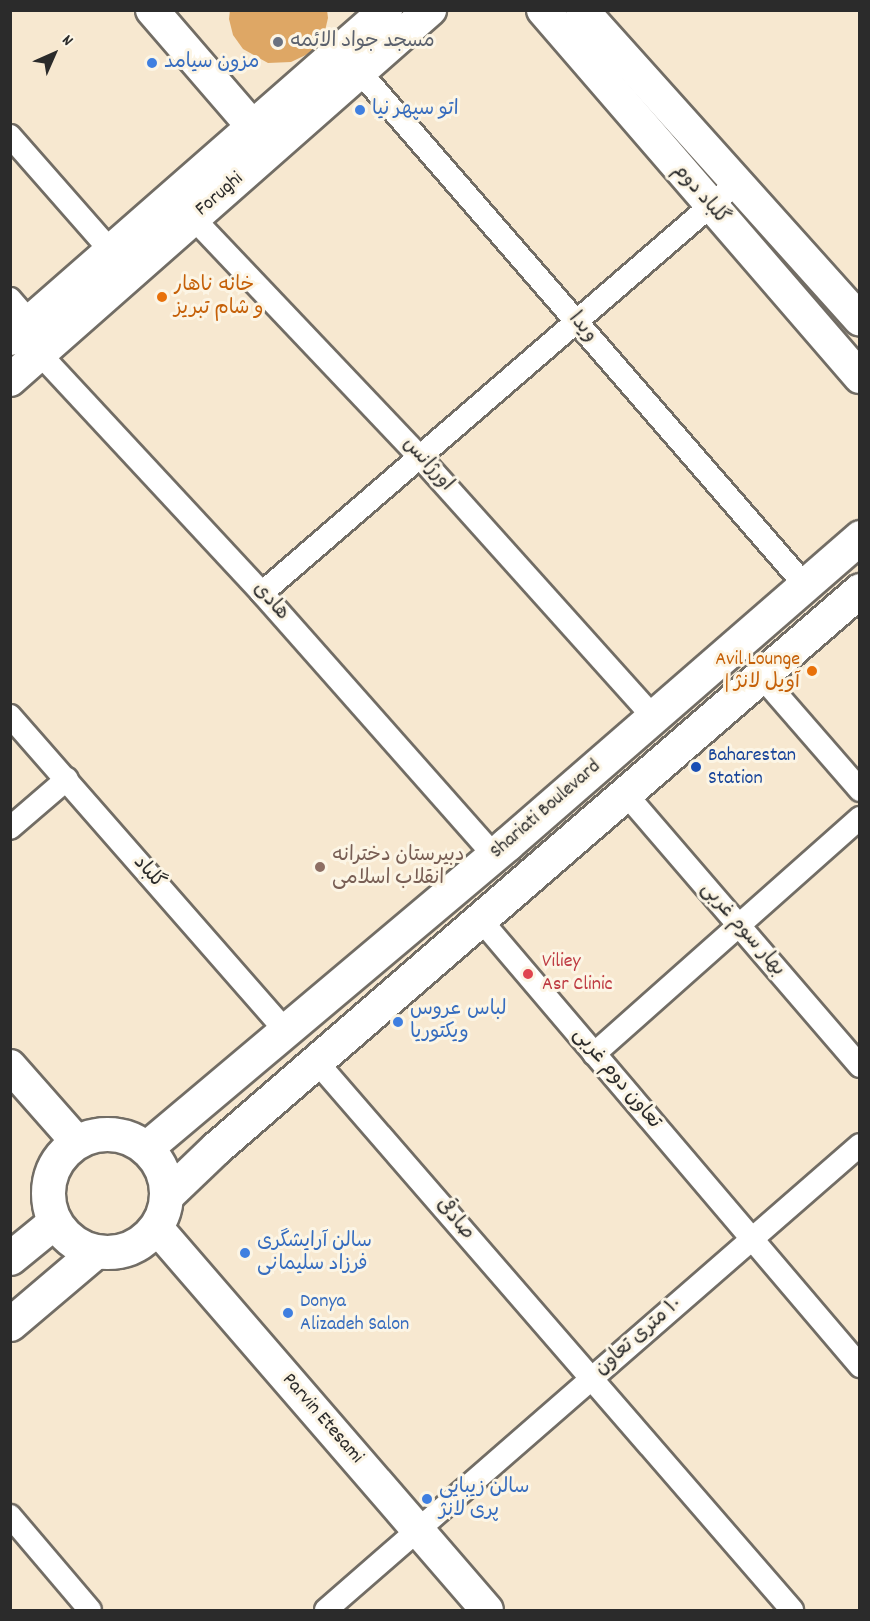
<!DOCTYPE html>
<meta charset="utf-8">
<style>
body{margin:0}
#map{position:relative;width:870px;height:1621px;overflow:hidden;background:#f7e8d0;font-family:Dekko,"Playpen Sans Arabic",sans-serif}
div>[style]{position:absolute}
.building>*{inset:0;background:#dea765}
.roads{filter:drop-shadow(2px 0 #726d65) drop-shadow(-2px 0 #726d65) drop-shadow(0 2px #726d65) drop-shadow(0 -2px #726d65)}
.minor>*{height:22px;margin:-11px;padding:0 11px;transform-origin:11px;border-radius:11px;background:#fff}
.secondary>*{height:32px;margin:-16px;padding:0 16px;transform-origin:16px;border-radius:16px;background:#fff}
.primary>*{height:33px;margin:-16.5px;padding:0 16.5px;transform-origin:16.5px;border-radius:16.5px;background:#fff}
.primary>.ring{margin:-16.5px;padding:0;box-sizing:content-box;background:none;border:33px solid #fff;border-radius:50%}
.dots>*{width:16px;height:16px;translate:-50% -50%;box-sizing:border-box;border:3px solid #fcf5e5;border-radius:50%}
span{translate:-50% -50%;white-space:nowrap;text-align:center;line-height:1.15;-webkit-text-stroke:6px #fcf5e5;paint-order:stroke}
.worship-label{font-size:20px;color:#5b616d}
.left{translate:0 -50%;text-align:left}
.shop-label{font-size:20px;color:#366cbe}
.street-label{font-size:20px;color:#2b2b2b}
.food-label{font-size:20px;color:#c56008}
.right{translate:-100% -50%;text-align:right}
.transit-label{font-size:20px;color:#164399}
.education-label{font-size:20px;color:#785e54}
.health-label{font-size:20px;color:#be3a42}
.frame{position:absolute;inset:0;border:12px solid #2b2b2b;pointer-events:none}
.north{position:absolute;left:24px;top:24px;width:60px;height:60px;-webkit-text-stroke:4px #fcf5e5;paint-order:stroke;rotate:45deg;font-size:16px;font-weight:700;line-height:24px;text-align:center;color:#2b2b2b}
.north::after{content:'';display:block;margin:auto;width:21px;height:27px;background:#2b2b2b;clip-path:polygon(50% 0,100% 100%,50% 72%,0 100%)}
</style>
<div id="map">
<div class="building">
<i style="clip-path:polygon(230px 10px,327px 10px,328px 18px,324px 35px,310px 53px,291px 62px,268px 63px,243px 49px,233px 35px,229px 19px)"></i>
</div>
<div class="roads">
<div class="minor">
<i style="left:360px;top:72px;width:678px;rotate:49.07deg"></i>
<i style="left:10px;top:136px;width:153px;rotate:48.7deg"></i>
<i style="left:194px;top:219px;width:328px;rotate:46.5deg"></i>
<i style="left:420px;top:457px;width:349px;rotate:48.1deg"></i>
<i style="left:10px;top:299px;width:30px;rotate:49deg"></i>
<i style="left:40px;top:354px;width:326px;rotate:47.1deg"></i>
<i style="left:262px;top:593px;width:350px;rotate:48.5deg"></i>
<i style="left:262px;top:593px;width:629px;rotate:-40.81deg"></i>
<i style="left:761px;top:676px;width:151px;rotate:49deg"></i>
<i style="left:10px;top:716px;width:417px;rotate:48.8deg"></i>
<i style="left:625px;top:793px;width:360px;rotate:49.3deg"></i>
<i style="left:10px;top:828px;width:75px;rotate:-40.7deg"></i>
<i style="left:480px;top:919px;width:587px;rotate:49.63deg"></i>
<i style="left:594px;top:1054px;width:356px;rotate:-41.6deg"></i>
<i style="left:316px;top:1061px;width:727px;rotate:49.07deg"></i>
<i style="left:10px;top:1516px;width:123px;rotate:49.6deg"></i>
<i style="left:326px;top:1610px;width:708px;rotate:-41.05deg"></i>
</div>
<div class="secondary">
<i style="left:152px;top:10px;width:155px;rotate:49.2deg"></i>
<i style="left:543px;top:10px;width:485px;rotate:49.2deg"></i>
<i style="left:582px;top:10px;width:416px;rotate:48.1deg"></i>
<i style="left:10px;top:339px;width:500px;rotate:-41.2deg"></i>
<i style="left:10px;top:380px;width:560px;rotate:-41.38deg"></i>
<i style="left:10px;top:1066px;width:101px;rotate:48.6deg"></i>
<i style="left:156px;top:1227px;width:506px;rotate:49.17deg"></i>
</div>
<div class="primary">
<i class="ring" style="left:48px;top:1134px;width:85px;height:85px"></i>
<i style="left:146px;top:1148px;width:472px;rotate:-40.1deg"></i>
<i style="left:507px;top:844px;width:468px;rotate:-41deg"></i>
<i style="left:167px;top:1195px;width:68px;rotate:-43.8deg"></i>
<i style="left:216px;top:1148px;width:852px;rotate:-40.91deg"></i>
<i style="left:10px;top:1258px;width:57px;rotate:-39.3deg"></i>
<i style="left:10px;top:1324px;width:111px;rotate:-40.3deg"></i>
</div>
</div>
<div class="dots">
<i style="left:278px;top:42px;background:#6b7280"></i>
<i style="left:152px;top:63px;background:#3f7fe0"></i>
<i style="left:360px;top:110px;background:#3f7fe0"></i>
<i style="left:162px;top:297px;background:#e8710a"></i>
<i style="left:812px;top:671px;background:#e8710a"></i>
<i style="left:696px;top:767px;background:#1a4fb4"></i>
<i style="left:320px;top:867px;background:#8d6e63"></i>
<i style="left:528px;top:974px;background:#e0444e"></i>
<i style="left:398px;top:1022px;background:#3f7fe0"></i>
<i style="left:245px;top:1253px;background:#3f7fe0"></i>
<i style="left:288px;top:1313px;background:#3f7fe0"></i>
<i style="left:427px;top:1499px;background:#3f7fe0"></i>
</div>
<div class="worship-label">
<span class="left" style="left:290px;top:42px">مسجد جواد الائمه</span>
</div>
<div class="shop-label">
<span class="left" style="left:164px;top:63px">مزون سیامد</span>
<span class="left" style="left:372px;top:110px">اتو سپهر نیا</span>
<span class="left" style="left:410px;top:1022px">لباس عروس<br>ويكتوريا</span>
<span class="left" style="left:257px;top:1254px">سالن آرایشگری<br>فرزاد سلیمانی</span>
<span class="left" style="left:300px;top:1314px">Donya<br>Alizadeh Salon</span>
<span class="left" style="left:439px;top:1500px">سالن زیبایی<br>پری لانژ</span>
</div>
<div class="street-label">
<span style="left:220px;top:195px;rotate:-41deg">Forughi</span>
<span style="left:700px;top:195px;rotate:49deg">گلباد دوم</span>
<span style="left:582px;top:328px;rotate:49deg">ویدا</span>
<span style="left:427px;top:465px;rotate:48deg">اورژانس</span>
<span style="left:270px;top:602px;rotate:48deg">هادی</span>
<span style="left:546px;top:810px;rotate:-41deg">Shariati Boulevard</span>
<span style="left:148px;top:873px;rotate:49deg">گلباد</span>
<span style="left:742px;top:930px;rotate:49deg">بهار سوم غربی</span>
<span style="left:616px;top:1079px;rotate:50deg">تعاون دوم غربی</span>
<span style="left:454px;top:1220px;rotate:49deg">صادقی</span>
<span style="left:639px;top:1337px;rotate:-41deg">١٠ متری تعاون</span>
<span style="left:322px;top:1419px;rotate:49deg">Parvin Etesami</span>
</div>
<div class="food-label">
<span class="left" style="left:174px;top:298px">خانه ناهار<br>و شام تبریز</span>
<span class="right" style="left:800px;top:672px">Avil Lounge<br>| آویل لانژ</span>
</div>
<div class="transit-label">
<span class="left" style="left:708px;top:768px">Baharestan<br>Station</span>
</div>
<div class="education-label">
<span class="left" style="left:332px;top:868px">دبیرستان دخترانه<br>انقلاب اسلامی</span>
</div>
<div class="health-label">
<span class="left" style="left:542px;top:974px">Viliey<br>Asr Clinic</span>
</div>
<div class="frame"></div>
<div class="north">N</div>
</div>
